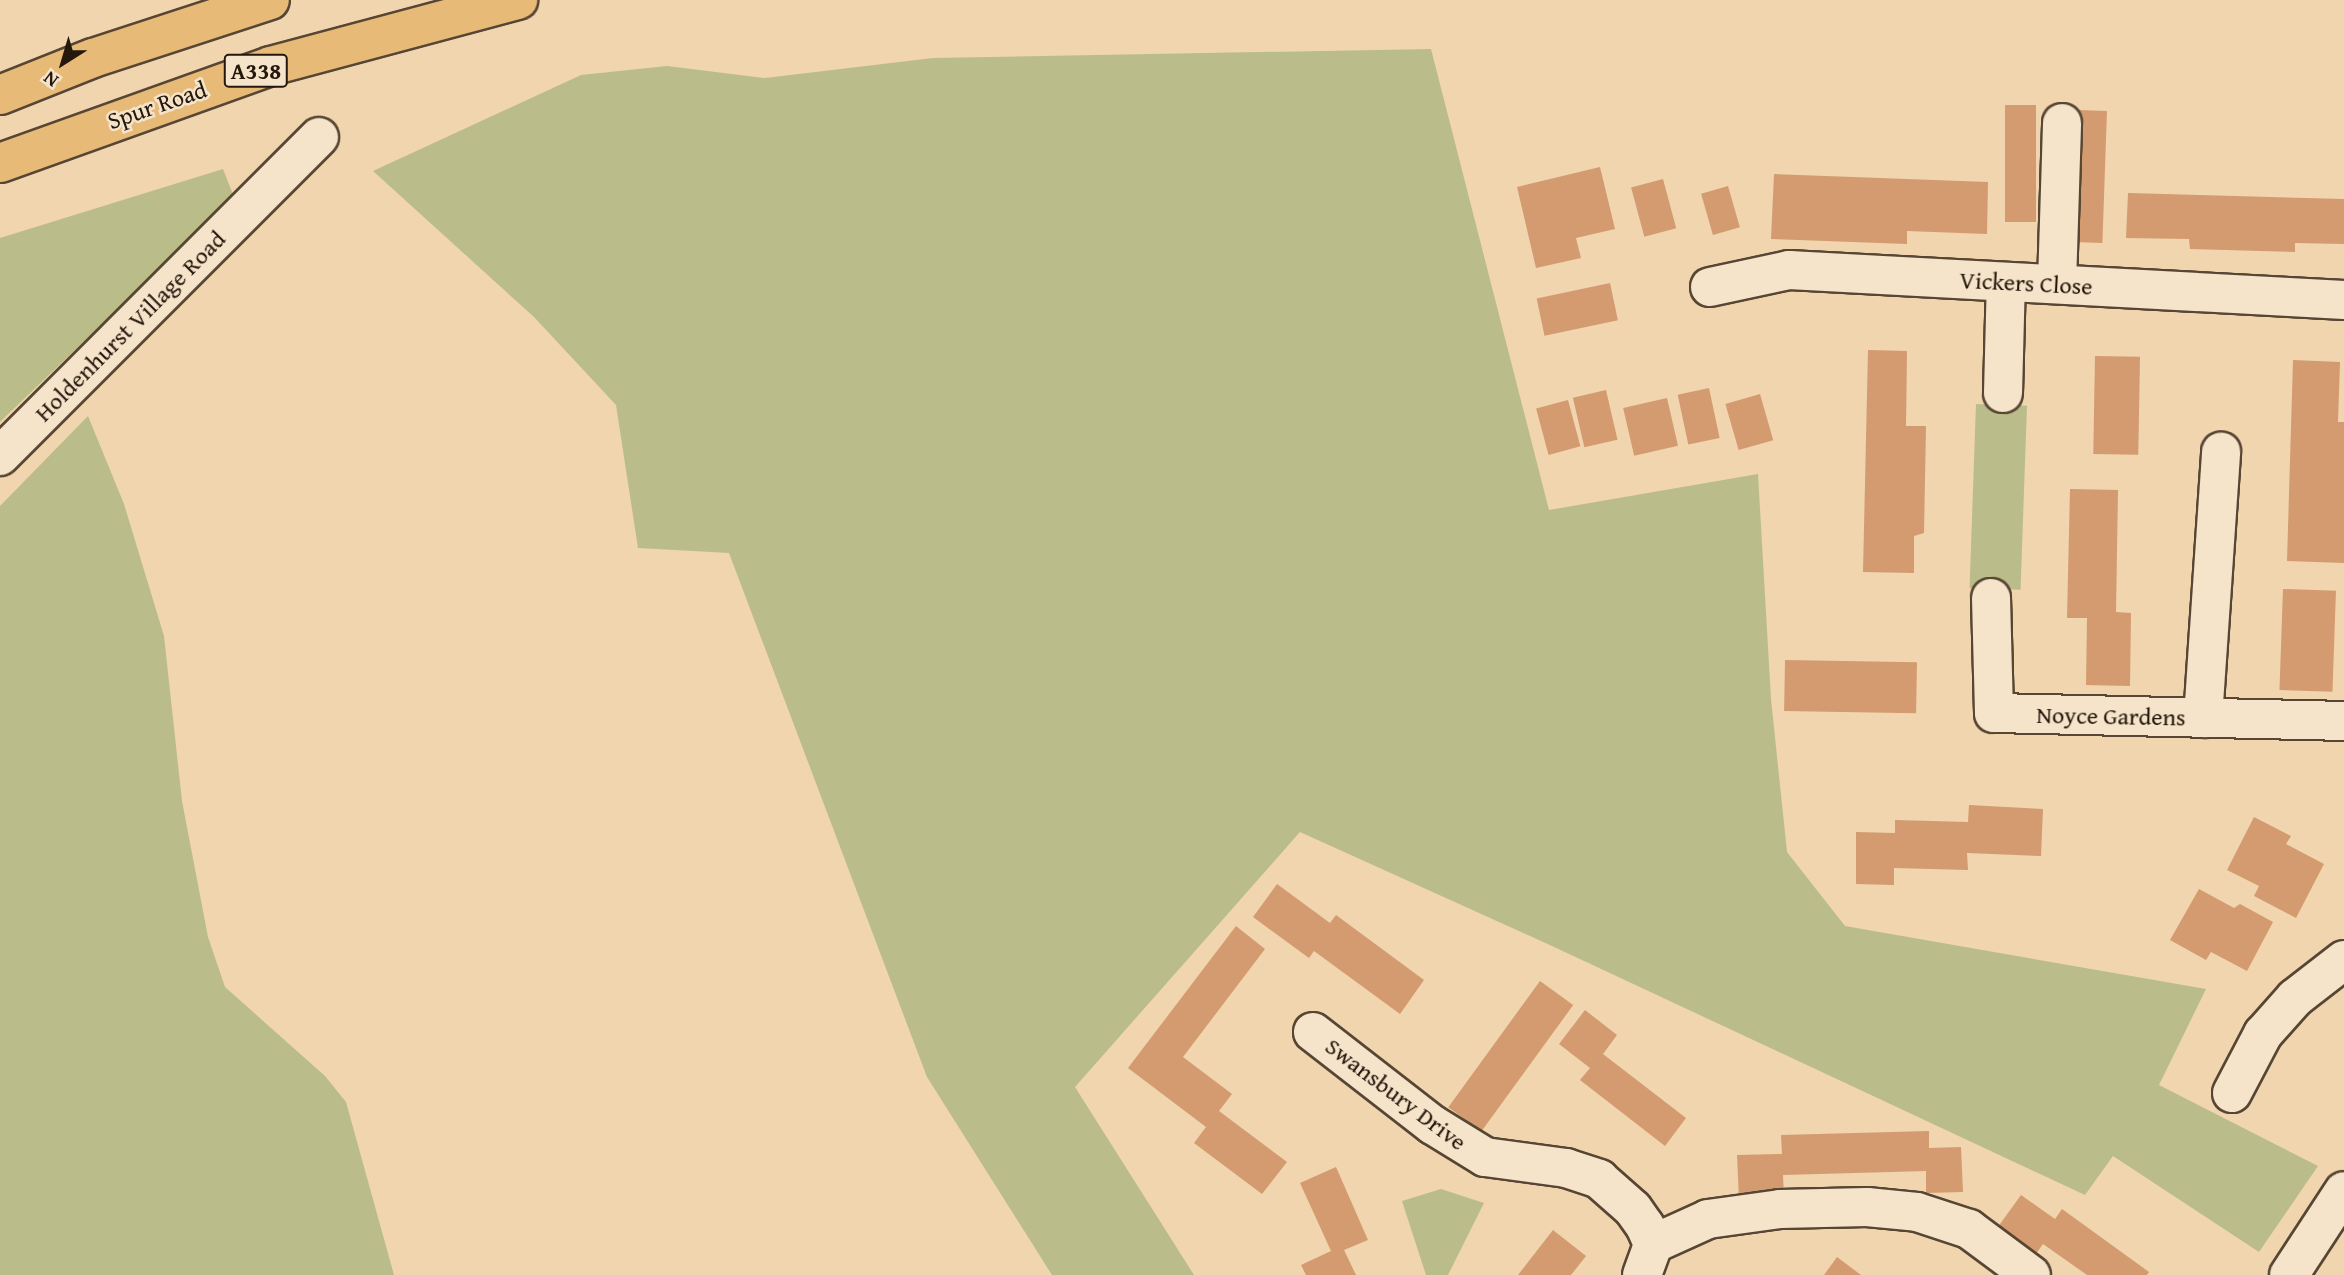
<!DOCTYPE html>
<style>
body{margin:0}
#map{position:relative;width:2344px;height:1275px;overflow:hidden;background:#f0d5ae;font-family:"Gentium Book Plus",serif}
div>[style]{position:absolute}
.green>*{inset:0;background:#babd8a;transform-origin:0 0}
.building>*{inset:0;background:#d39b6f;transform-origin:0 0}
.roads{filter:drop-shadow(2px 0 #574634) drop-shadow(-2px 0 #574634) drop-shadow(0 2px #574634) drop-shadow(0 -2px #574634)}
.minor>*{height:38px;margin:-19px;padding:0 19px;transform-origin:19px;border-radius:19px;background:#f5e4ca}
.highway>*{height:38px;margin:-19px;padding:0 19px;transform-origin:19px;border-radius:19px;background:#e8ba77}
span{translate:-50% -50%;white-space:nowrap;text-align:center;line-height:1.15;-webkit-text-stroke:5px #f5e4ca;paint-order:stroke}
.shield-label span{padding:2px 5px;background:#f5e4ca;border:2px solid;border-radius:5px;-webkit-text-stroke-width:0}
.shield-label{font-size:23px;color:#24170c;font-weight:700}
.street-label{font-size:24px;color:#24170c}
.north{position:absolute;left:28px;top:28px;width:70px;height:70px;-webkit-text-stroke:5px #f5e4ca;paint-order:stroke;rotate:217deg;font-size:19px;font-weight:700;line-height:28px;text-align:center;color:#24170c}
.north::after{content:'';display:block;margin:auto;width:24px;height:32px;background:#24170c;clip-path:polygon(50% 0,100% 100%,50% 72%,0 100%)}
</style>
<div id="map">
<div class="green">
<i style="clip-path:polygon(1431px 49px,1549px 510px,1758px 474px,1771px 699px,1787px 852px,1845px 926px,2206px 989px,2159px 1085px,2318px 1166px,2259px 1252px,2113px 1156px,2085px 1195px,1552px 946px,1300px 832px,1075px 1087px,1194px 1275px,1052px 1275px,927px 1077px,729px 553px,638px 548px,616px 405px,534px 317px,373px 171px,581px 75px,667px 66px,765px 78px,933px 58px)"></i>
<i style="clip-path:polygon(223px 169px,234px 197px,0 422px,0 238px)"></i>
<i style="left:1976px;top:404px;width:51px;height:184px;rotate:2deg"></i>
<i style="clip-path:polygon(88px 416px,124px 504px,164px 636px,182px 801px,208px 937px,225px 987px,325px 1076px,346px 1102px,394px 1275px,0 1275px,0 506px)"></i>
<i style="clip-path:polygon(1441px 1189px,1484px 1203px,1448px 1275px,1426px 1275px,1402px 1201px)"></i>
</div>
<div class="building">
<i style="left:2036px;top:105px;width:117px;height:31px;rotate:90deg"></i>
<i style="left:2078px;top:110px;width:29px;height:132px;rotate:2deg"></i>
<i style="clip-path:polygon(1600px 167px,1615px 229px,1576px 238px,1581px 258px,1536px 268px,1517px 187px)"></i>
<i style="clip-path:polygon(1774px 174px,1988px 182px,1987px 234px,1907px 231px,1907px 244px,1771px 239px)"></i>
<i style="left:1663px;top:179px;width:51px;height:33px;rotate:75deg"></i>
<i style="left:1728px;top:186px;width:43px;height:28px;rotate:74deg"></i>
<i style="clip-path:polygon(2128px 193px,2344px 199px,2344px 244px,2295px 243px,2295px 252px,2190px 249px,2189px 239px,2126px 238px)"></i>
<i style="left:1610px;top:283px;width:38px;height:75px;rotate:78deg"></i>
<i style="clip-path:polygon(1868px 350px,1907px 351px,1906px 426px,1926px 426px,1924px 533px,1914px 536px,1914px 573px,1863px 572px)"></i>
<i style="left:2095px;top:356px;width:45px;height:98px;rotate:1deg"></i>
<i style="clip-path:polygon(2293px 360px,2340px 362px,2338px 422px,2344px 422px,2344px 563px,2287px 561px)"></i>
<i style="left:1709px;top:388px;width:51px;height:32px;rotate:78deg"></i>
<i style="left:1606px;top:390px;width:51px;height:34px;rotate:77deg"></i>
<i style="left:1760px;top:394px;width:48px;height:36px;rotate:74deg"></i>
<i style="left:1667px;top:398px;width:49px;height:45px;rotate:77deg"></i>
<i style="left:1568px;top:400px;width:48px;height:33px;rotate:75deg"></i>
<i style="clip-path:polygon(2070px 489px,2118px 490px,2116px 612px,2131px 613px,2130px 686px,2086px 685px,2087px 618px,2067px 618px)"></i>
<i style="left:2283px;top:589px;width:53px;height:101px;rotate:2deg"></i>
<i style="left:1785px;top:660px;width:132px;height:51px;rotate:1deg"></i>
<i style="clip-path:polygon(1969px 805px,2043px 809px,2041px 856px,1967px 853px,1968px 870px,1894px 868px,1894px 885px,1856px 884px,1856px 832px,1895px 833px,1895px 820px,1968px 822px)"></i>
<i style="clip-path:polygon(2254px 817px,2291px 836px,2286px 844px,2324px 864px,2296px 918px,2254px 896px,2259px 886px,2227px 870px)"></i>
<i style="clip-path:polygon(1277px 884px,1330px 923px,1336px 915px,1424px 980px,1400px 1014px,1314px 951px,1309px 958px,1253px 917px)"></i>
<i style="clip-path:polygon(2199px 889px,2234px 908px,2240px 904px,2273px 922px,2247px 971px,2211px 952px,2206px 960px,2170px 940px)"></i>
<i style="clip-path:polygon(1236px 926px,1265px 949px,1183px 1057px,1232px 1094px,1219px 1111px,1287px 1162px,1262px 1194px,1194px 1143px,1206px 1127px,1128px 1068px)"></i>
<i style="left:1540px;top:981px;width:41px;height:156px;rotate:36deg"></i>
<i style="clip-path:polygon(1585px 1010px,1617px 1035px,1603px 1054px,1686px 1118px,1665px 1146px,1580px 1080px,1590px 1068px,1559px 1044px)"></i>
<i style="clip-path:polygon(1929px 1131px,1929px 1148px,1961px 1147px,1963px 1192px,1926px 1193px,1926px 1171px,1783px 1175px,1784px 1198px,1739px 1200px,1737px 1155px,1782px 1154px,1781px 1135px)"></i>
<i style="clip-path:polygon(1336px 1167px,1368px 1240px,1344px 1250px,1356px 1275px,1306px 1275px,1301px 1265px,1331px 1251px,1300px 1183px)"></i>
<i style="clip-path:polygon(2021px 1195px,2055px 1219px,2062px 1209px,2149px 1272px,2147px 1275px,2087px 1275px,2043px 1244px,2033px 1258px,1995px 1231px)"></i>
<i style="clip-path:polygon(1553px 1230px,1586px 1256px,1571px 1275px,1518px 1275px)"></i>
<i style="clip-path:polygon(1837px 1257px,1861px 1275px,1824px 1275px)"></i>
</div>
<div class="roads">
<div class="minor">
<i style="left:2057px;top:284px;width:161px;rotate:-88.2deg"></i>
<i style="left:1710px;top:287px;width:81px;rotate:-12.1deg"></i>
<i style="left:1789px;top:270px;width:556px;rotate:3.09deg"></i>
<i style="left:2003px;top:393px;width:111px;rotate:-88.5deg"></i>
<i style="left:0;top:456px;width:451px;rotate:-45deg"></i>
<i style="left:1991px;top:598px;width:115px;rotate:88.5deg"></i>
<i style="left:1994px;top:713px;width:350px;rotate:1.3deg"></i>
<i style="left:2203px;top:718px;width:267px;rotate:-86.1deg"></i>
<i style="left:1313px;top:1032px;width:152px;rotate:37.8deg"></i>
<i style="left:1433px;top:1125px;width:61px;rotate:31.6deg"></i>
<i style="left:1485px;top:1157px;width:82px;rotate:7.7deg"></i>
<i style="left:1566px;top:1168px;width:35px;rotate:18deg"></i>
<i style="left:1599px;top:1179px;width:45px;rotate:41.4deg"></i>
<i style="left:1633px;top:1209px;width:21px;rotate:55deg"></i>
<i style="left:1645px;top:1226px;width:20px;rotate:66deg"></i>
<i style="left:1653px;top:1244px;width:60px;rotate:-24.4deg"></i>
<i style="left:1708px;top:1219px;width:73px;rotate:-7.9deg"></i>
<i style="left:1780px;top:1209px;width:87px;rotate:-1.3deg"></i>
<i style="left:1867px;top:1207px;width:50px;rotate:5.7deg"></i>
<i style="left:1917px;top:1212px;width:55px;rotate:18.1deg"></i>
<i style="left:1969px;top:1229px;width:77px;rotate:36.6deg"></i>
<i style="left:2232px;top:1093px;width:67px;rotate:-62.3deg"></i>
<i style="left:2263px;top:1034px;width:48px;rotate:-48.4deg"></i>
<i style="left:2295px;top:998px;width:62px;rotate:-37.8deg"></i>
<i style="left:1642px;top:1275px;width:33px;rotate:-70deg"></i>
<i style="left:2289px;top:1275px;width:100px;rotate:-56.8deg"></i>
</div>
<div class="highway">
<i style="left:0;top:95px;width:100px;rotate:-21.7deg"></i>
<i style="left:93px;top:58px;width:186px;rotate:-18.1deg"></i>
<i style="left:0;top:163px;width:288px;rotate:-19.7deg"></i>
<i style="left:271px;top:66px;width:256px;rotate:-15deg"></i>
</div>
</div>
<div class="shield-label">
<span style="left:256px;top:71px">A338</span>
</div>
<div class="street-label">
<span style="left:157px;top:105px;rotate:-19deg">Spur Road</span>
<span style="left:2026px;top:283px;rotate:3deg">Vickers Close</span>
<span style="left:130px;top:326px;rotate:-45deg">Holdenhurst Village Road</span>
<span style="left:2111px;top:716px;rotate:1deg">Noyce Gardens</span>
<span style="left:1396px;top:1094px;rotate:37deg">Swansbury Drive</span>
</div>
<div class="north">N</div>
</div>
